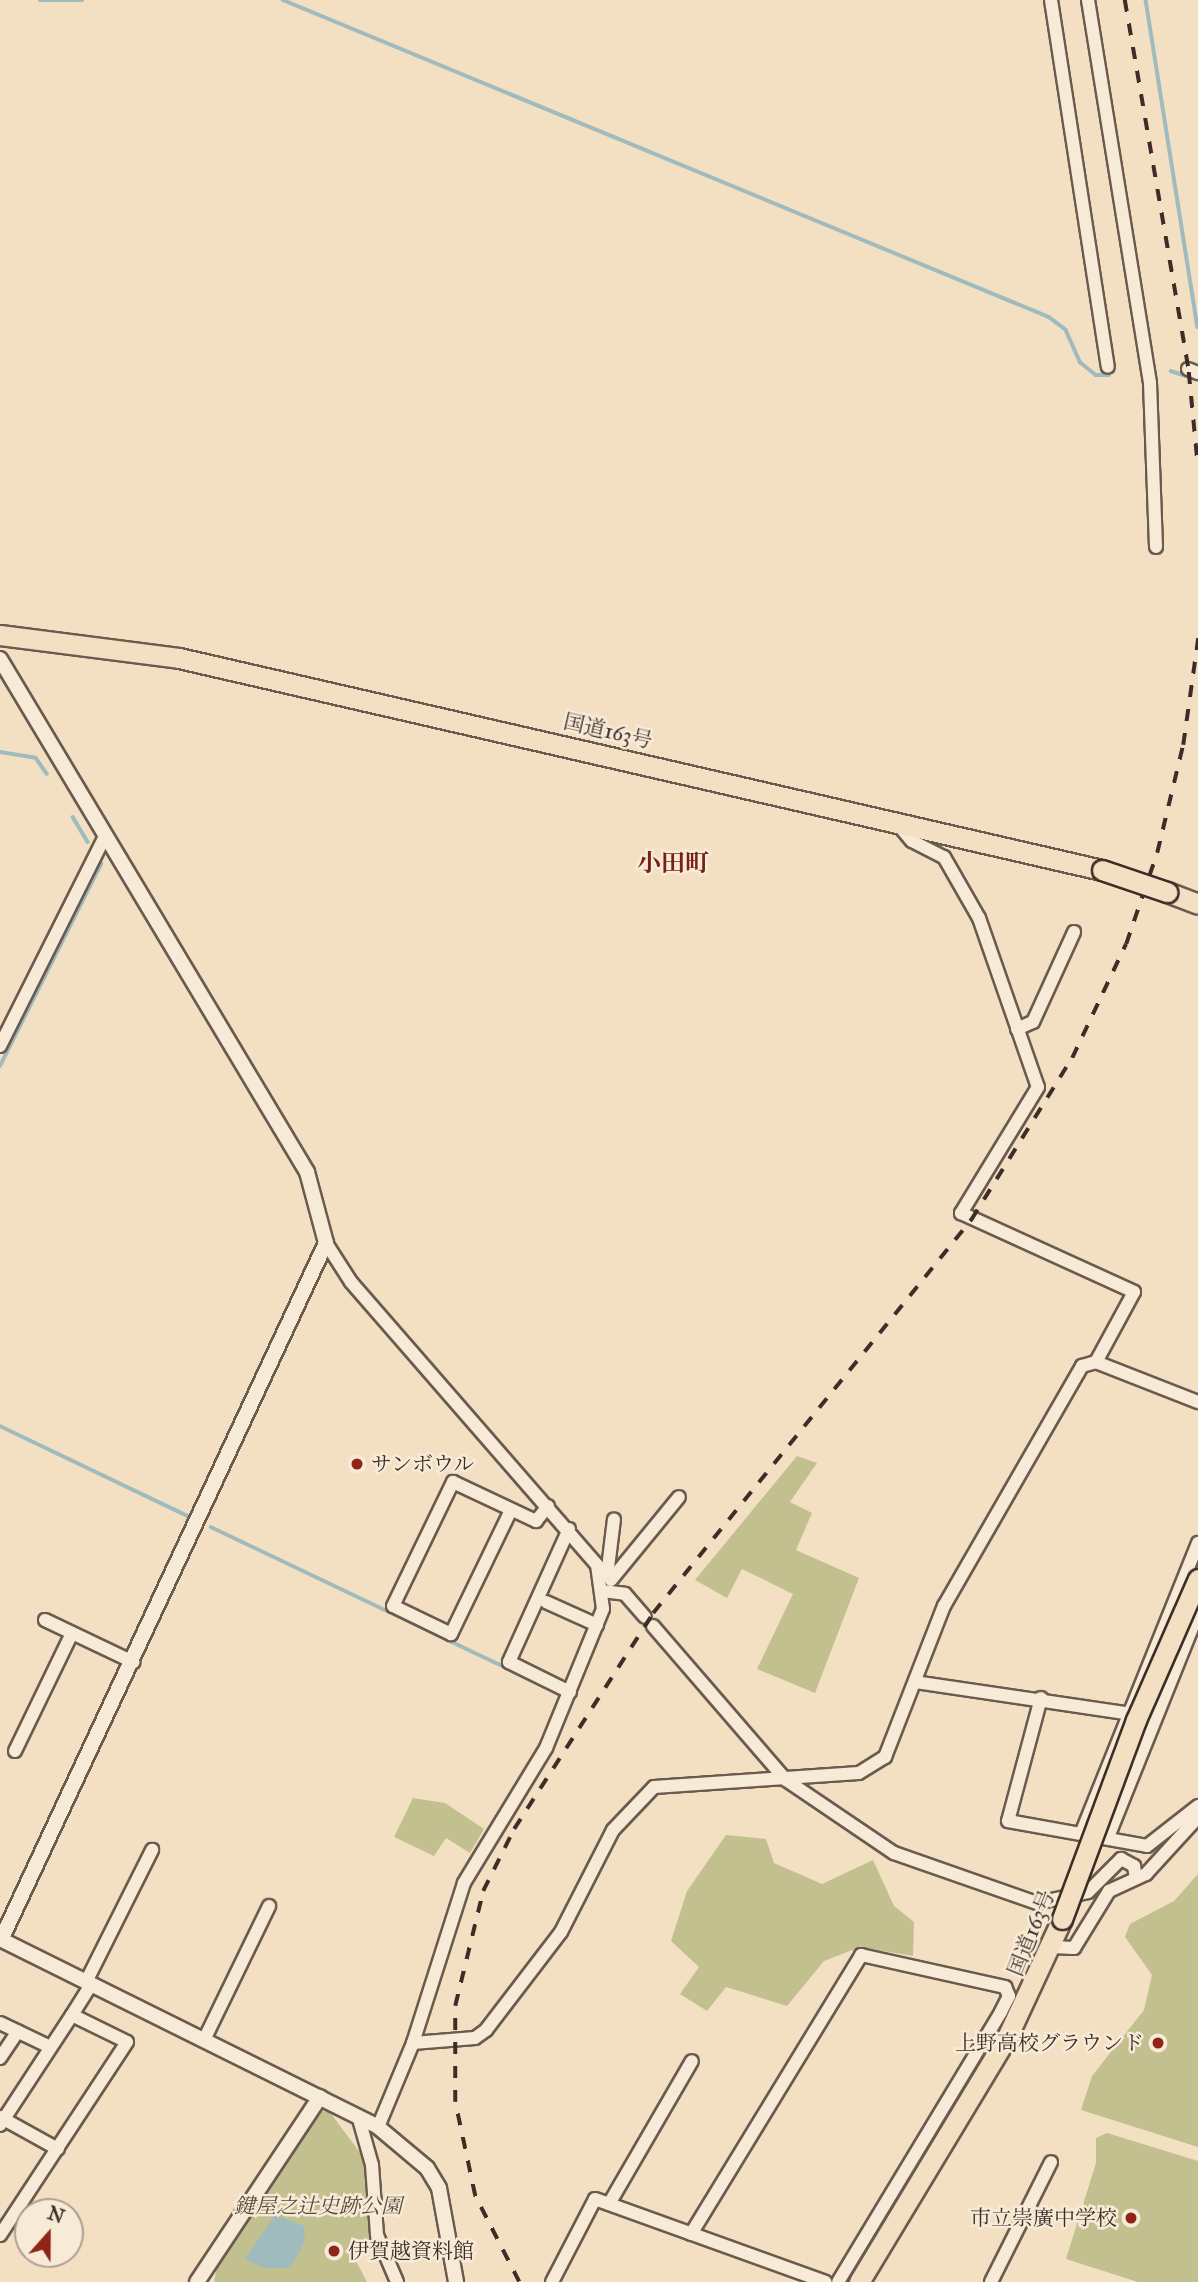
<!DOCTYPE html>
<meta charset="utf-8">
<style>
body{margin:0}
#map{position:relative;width:1198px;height:2282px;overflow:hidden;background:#f3e0c3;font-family:"IM FELL Great Primer","Noto Serif JP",serif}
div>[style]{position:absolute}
.green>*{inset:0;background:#c2c08f}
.water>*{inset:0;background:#9fbbbd}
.stream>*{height:3.5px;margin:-1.75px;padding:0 1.75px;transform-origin:1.75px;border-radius:1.75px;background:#9fbbbd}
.roads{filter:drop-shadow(2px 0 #6b5a4e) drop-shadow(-2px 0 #6b5a4e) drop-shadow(0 2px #6b5a4e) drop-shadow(0 -2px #6b5a4e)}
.minor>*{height:12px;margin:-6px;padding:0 6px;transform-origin:6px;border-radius:6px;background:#f7ebd8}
.tertiary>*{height:14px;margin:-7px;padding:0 7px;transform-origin:7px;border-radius:7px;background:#f7ebd8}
.trunk>*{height:19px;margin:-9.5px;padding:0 9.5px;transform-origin:9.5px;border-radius:9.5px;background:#f3e0c3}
.rail>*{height:3.5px;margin-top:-1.75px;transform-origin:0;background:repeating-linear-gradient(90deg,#3e2d27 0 12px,transparent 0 24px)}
.bridges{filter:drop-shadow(2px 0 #3e2d27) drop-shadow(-2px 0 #3e2d27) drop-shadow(0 2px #3e2d27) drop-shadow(0 -2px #3e2d27)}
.trunk-bridge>*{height:19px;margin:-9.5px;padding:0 9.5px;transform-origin:9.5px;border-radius:9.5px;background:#f3e0c3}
.dots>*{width:19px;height:19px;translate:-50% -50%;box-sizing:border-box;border:4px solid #f7ebd8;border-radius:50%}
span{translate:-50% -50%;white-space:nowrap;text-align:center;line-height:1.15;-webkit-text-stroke:5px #f7ebd8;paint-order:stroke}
.street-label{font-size:21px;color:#3e2d27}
.poi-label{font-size:21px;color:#3e2d27}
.left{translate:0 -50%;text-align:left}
.right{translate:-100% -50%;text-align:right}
.park-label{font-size:21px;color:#584a3c;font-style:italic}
.quarter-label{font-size:24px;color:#7a1f14;font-weight:700}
.north{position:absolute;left:14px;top:2198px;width:70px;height:70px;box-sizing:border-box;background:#f7ebd8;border:2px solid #ad9f91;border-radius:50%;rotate:21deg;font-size:19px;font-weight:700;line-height:28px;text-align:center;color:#3e2d27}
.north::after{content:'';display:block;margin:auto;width:24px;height:32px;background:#8f2418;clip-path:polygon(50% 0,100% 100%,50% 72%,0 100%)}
</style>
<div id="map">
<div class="green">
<i style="clip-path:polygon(797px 1456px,817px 1463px,790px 1502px,812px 1513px,796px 1550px,859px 1578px,815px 1693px,757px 1669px,793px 1594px,742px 1569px,727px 1598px,695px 1580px)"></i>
<i style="clip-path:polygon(413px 1798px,445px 1803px,484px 1829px,470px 1853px,446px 1838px,434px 1856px,394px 1837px)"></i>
<i style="clip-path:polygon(726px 1835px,766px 1839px,774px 1863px,822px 1884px,873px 1860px,894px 1906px,914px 1922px,913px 1956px,860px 1947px,824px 1961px,787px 2006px,726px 1987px,707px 2011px,680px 1994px,699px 1967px,671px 1941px,687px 1891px)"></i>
<i style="clip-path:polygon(1198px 1874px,1198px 2147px,1081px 2110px,1092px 2076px,1144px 2010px,1152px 1975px,1125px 1937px,1130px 1924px,1174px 1901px)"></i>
<i style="clip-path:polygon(329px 2111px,367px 2162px,372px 2239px,355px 2259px,367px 2282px,214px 2282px,218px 2261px,318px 2112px)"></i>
<i style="clip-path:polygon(1107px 2133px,1198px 2161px,1198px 2282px,1138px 2282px,1066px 2259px,1096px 2163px,1096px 2138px)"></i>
</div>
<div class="water">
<i style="clip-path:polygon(275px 2215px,304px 2226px,305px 2242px,290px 2268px,264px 2268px,245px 2259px)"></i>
</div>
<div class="stream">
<i style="left:40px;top:0;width:42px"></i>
<i style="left:283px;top:0;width:829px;rotate:22.48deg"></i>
<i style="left:1049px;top:317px;width:21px;rotate:37deg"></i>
<i style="left:1066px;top:330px;width:35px;rotate:66deg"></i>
<i style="left:1080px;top:362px;width:21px;rotate:39deg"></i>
<i style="left:1096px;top:375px;width:13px"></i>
<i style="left:1146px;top:0;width:331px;rotate:81deg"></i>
<i style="left:1171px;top:371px;width:28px;rotate:18deg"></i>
<i style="left:0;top:752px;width:36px;rotate:9deg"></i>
<i style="left:36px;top:758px;width:19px;rotate:55deg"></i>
<i style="left:73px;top:817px;width:29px;rotate:59deg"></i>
<i style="left:0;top:1066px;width:226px;rotate:-63.4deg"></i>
<i style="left:0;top:1426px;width:211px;rotate:25.6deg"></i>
<i style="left:211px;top:1527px;width:330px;rotate:25.5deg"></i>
</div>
<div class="roads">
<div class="minor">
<i style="left:1051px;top:0;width:371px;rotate:81.2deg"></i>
<i style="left:1088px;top:0;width:388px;rotate:80.8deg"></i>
<i style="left:1150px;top:383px;width:164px;rotate:87.9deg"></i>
<i style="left:1188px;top:369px;width:11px;rotate:22deg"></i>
<i style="left:895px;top:821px;width:26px;rotate:50deg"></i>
<i style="left:912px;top:841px;width:36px;rotate:27deg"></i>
<i style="left:944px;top:857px;width:70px;rotate:60.2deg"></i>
<i style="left:979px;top:918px;width:179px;rotate:70.8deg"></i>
<i style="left:1038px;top:1087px;width:148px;rotate:121.4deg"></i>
<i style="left:961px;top:1213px;width:190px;rotate:24.5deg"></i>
<i style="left:1134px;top:1292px;width:80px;rotate:118.5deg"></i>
<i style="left:1017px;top:1029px;width:17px;rotate:-24deg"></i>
<i style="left:1033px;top:1022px;width:99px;rotate:-65.5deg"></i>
<i style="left:0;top:1046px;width:233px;rotate:-63.4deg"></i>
<i style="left:326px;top:1243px;width:46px;rotate:57.3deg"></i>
<i style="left:351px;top:1282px;width:375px;rotate:49deg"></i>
<i style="left:597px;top:1565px;width:44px;rotate:82.2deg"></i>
<i style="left:603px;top:1609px;width:150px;rotate:112.3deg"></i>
<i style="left:546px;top:1748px;width:158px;rotate:121.3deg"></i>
<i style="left:464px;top:1883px;width:168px;rotate:107.7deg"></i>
<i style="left:413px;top:2043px;width:91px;rotate:112.6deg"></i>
<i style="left:511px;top:1510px;width:138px;rotate:115.8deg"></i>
<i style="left:451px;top:1634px;width:64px;rotate:-154.2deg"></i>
<i style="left:393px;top:1606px;width:138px;rotate:-64.2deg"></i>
<i style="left:453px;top:1482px;width:92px;rotate:25.2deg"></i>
<i style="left:536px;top:1521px;width:19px;rotate:-51deg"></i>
<i style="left:569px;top:1529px;width:146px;rotate:114.3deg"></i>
<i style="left:509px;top:1662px;width:68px;rotate:26.2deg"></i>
<i style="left:607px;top:1576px;width:57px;rotate:-83deg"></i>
<i style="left:611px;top:1580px;width:107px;rotate:-50.7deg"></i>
<i style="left:602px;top:1591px;width:23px;rotate:7deg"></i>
<i style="left:625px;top:1594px;width:30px;rotate:49deg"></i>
<i style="left:546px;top:1602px;width:56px;rotate:24.3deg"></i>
<i style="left:45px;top:1620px;width:98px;rotate:25.5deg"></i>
<i style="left:653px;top:1626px;width:203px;rotate:49.2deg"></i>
<i style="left:786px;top:1780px;width:130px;rotate:34.1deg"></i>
<i style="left:894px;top:1853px;width:151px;rotate:19.3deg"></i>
<i style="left:1037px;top:1903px;width:52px;rotate:-12.2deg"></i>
<i style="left:1088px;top:1892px;width:47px;rotate:-45deg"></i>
<i style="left:1121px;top:1859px;width:15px;rotate:28deg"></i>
<i style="left:1134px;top:1866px;width:12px;rotate:81deg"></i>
<i style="left:915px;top:1682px;width:213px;rotate:8.4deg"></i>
<i style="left:1041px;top:1698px;width:127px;rotate:105deg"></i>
<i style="left:1008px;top:1821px;width:141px;rotate:10.2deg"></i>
<i style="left:1147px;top:1846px;width:65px;rotate:-38.1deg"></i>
<i style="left:15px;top:1751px;width:131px;rotate:-64.2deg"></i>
<i style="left:1081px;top:1834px;width:314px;rotate:-68.1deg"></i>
<i style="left:1108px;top:1837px;width:241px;rotate:-68.1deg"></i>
<i style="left:1053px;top:1947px;width:21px;rotate:3deg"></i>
<i style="left:1074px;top:1948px;width:67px;rotate:-58.4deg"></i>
<i style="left:1109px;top:1891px;width:41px;rotate:-24.7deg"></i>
<i style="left:1146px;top:1874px;width:77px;rotate:-47.6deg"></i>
<i style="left:86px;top:1982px;width:148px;rotate:-63.4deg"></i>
<i style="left:72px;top:2015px;width:36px;rotate:-58deg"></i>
<i style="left:0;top:2023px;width:55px;rotate:25.6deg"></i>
<i style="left:204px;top:2040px;width:149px;rotate:-64.1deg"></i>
<i style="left:413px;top:2043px;width:62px;rotate:-4.6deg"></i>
<i style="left:475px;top:2038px;width:14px;rotate:-36deg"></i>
<i style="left:486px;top:2030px;width:123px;rotate:-52.6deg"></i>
<i style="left:561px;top:1932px;width:114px;rotate:-63deg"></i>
<i style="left:613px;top:1830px;width:59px;rotate:-46.4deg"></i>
<i style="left:654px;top:1787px;width:205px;rotate:-3.9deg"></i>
<i style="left:859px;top:1773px;width:31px;rotate:-32deg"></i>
<i style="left:885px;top:1757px;width:162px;rotate:-68.7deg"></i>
<i style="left:944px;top:1606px;width:277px;rotate:-60.1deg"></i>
<i style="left:1082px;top:1366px;width:15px;rotate:-16deg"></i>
<i style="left:1096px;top:1362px;width:110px;rotate:21.4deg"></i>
<i style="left:0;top:2058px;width:32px;rotate:-56deg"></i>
<i style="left:0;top:2117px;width:66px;rotate:28.9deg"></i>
<i style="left:359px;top:2119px;width:48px;rotate:74.2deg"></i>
<i style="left:372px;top:2165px;width:70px;rotate:85.9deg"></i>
<i style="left:377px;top:2235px;width:51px;rotate:66.9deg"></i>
<i style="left:0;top:2125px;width:131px;rotate:-56.8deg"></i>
<i style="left:72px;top:2015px;width:61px;rotate:26.1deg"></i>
<i style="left:127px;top:2042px;width:231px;rotate:123.3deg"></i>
<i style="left:609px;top:2204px;width:165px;rotate:-59.9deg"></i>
<i style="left:691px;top:2234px;width:327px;rotate:-58.6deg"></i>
<i style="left:861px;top:1955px;width:148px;rotate:12.5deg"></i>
<i style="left:1005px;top:1987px;width:10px;rotate:66deg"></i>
<i style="left:1009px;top:1996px;width:18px;rotate:117deg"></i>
<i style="left:1001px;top:2012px;width:315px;rotate:121.1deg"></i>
<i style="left:552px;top:2282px;width:93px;rotate:-62.6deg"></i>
<i style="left:595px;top:2199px;width:245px;rotate:19.8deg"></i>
<i style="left:991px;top:2282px;width:134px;rotate:-63.4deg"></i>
</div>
<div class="tertiary">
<i style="left:0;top:659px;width:598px;rotate:59.1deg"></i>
<i style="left:307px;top:1172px;width:73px;rotate:75deg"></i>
<i style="left:326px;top:1243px;width:769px;rotate:115deg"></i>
<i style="left:0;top:1939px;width:422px;rotate:26.4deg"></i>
<i style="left:378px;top:2127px;width:64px;rotate:39.9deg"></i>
<i style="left:427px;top:2168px;width:23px;rotate:59deg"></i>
<i style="left:439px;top:2188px;width:96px;rotate:79.7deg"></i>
<i style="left:197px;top:2282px;width:222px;rotate:-56.4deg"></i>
</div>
<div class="trunk">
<i style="left:0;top:635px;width:180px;rotate:7.3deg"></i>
<i style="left:179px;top:658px;width:947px;rotate:12.94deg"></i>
<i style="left:1167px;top:892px;width:33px;rotate:21deg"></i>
<i style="left:859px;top:2282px;width:291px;rotate:-58.9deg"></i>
<i style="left:1009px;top:2033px;width:126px;rotate:-65.1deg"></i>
</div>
</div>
<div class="rail">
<i style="left:1125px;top:0;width:377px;rotate:80.2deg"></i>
<i style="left:1189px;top:372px;width:94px;rotate:84.5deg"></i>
<i style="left:519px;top:2282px;width:97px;rotate:-117.1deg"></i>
<i style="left:475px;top:2196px;width:96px;rotate:-102deg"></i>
<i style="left:455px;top:2102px;width:96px;rotate:-90deg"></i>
<i style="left:455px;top:2006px;width:118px;rotate:-76.3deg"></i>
<i style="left:483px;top:1891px;width:69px;rotate:-63.4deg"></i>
<i style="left:514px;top:1829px;width:257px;rotate:-57.2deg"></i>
<i style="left:653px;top:1613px;width:506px;rotate:-51.02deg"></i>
<i style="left:971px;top:1220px;width:191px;rotate:-58.1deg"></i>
<i style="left:1072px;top:1058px;width:126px;rotate:-64.7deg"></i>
<i style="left:1126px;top:944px;width:96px;rotate:-71.2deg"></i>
<i style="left:1157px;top:853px;width:111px;rotate:-76.5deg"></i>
<i style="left:1183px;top:745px;width:108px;rotate:-82deg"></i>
</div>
<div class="bridges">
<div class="trunk-bridge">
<i style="left:1102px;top:870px;width:69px;rotate:18.7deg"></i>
<i style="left:1062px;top:1919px;width:212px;rotate:-69.6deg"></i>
<i style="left:1136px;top:1720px;width:154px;rotate:-66.3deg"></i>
</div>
</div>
<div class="dots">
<i style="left:357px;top:1464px;background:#8f2418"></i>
<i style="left:1158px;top:2043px;background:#8f2418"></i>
<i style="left:1131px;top:2218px;background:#8f2418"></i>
<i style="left:334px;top:2251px;background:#8f2418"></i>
</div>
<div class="street-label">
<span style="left:608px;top:731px;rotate:13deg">国道163号</span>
<span style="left:1031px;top:1933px;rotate:-68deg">国道163号</span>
</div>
<div class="poi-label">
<span class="left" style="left:371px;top:1464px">サンボウル</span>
<span class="right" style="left:1144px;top:2043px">上野高校グラウンド</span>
<span class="right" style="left:1117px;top:2218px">市立崇廣中学校</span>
<span class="left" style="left:348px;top:2251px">伊賀越資料館</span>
</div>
<div class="park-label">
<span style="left:318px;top:2206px">鍵屋之辻史跡公園</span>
</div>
<div class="quarter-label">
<span style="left:673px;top:864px">小田町</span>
</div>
<div class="north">N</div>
</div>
